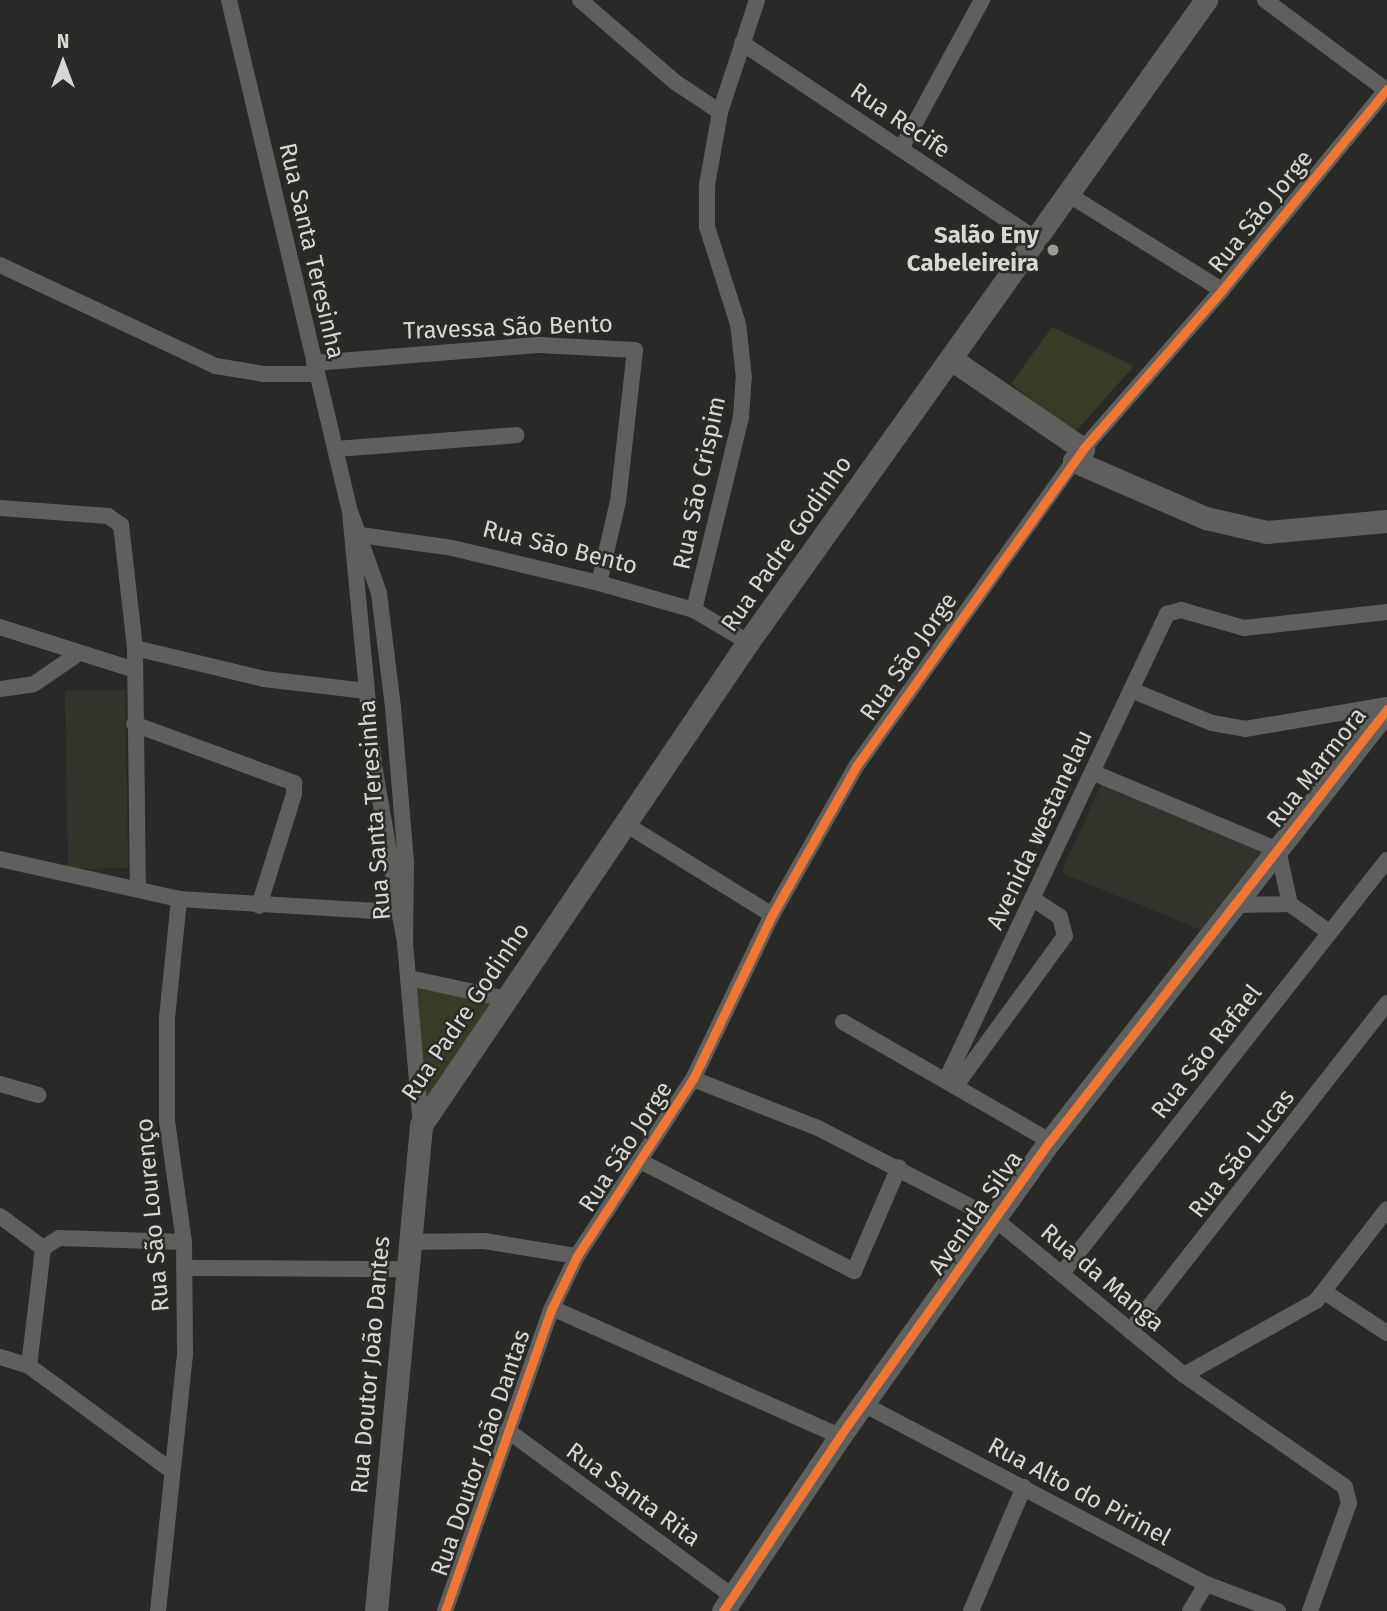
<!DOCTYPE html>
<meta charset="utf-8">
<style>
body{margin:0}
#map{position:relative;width:1387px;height:1611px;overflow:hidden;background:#292a28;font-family:"Fira Sans",sans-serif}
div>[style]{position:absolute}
.built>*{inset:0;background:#32332b;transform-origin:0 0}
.green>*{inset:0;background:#383b25}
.street>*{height:16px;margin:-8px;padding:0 8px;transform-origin:8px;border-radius:8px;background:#5f605e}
.secondary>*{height:23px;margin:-11.5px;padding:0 11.5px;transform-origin:11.5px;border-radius:11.5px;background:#5f605e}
.cycleway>*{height:9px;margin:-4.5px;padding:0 4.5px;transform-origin:4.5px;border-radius:4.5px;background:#f07635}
.dots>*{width:19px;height:19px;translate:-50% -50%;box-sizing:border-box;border:4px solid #2a2b27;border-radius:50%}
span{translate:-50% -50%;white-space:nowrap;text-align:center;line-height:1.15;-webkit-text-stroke:5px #2a2b27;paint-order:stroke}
.street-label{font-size:24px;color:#d7d7d5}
.poi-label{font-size:24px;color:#d7d7d5;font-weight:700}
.right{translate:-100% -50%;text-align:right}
.north{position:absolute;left:28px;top:28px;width:70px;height:70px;-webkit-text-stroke:5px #2a2b27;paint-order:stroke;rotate:0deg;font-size:19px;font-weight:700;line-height:28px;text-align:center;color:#d7d7d5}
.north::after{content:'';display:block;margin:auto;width:24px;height:32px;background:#d7d7d5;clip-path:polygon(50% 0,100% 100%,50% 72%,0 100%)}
</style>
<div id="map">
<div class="built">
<i style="left:125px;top:690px;width:178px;height:60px;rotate:89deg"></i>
<i style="clip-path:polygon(1102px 783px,1263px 850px,1204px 931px,1061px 873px)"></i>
</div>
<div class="green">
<i style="clip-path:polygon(1052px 327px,1134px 366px,1075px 432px,1011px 384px)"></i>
<i style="clip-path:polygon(413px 986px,499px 1002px,425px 1109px)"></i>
</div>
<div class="street">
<i style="left:229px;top:0;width:526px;rotate:76.7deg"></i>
<i style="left:350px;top:512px;width:254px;rotate:84.6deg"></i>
<i style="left:374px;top:765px;width:181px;rotate:80.1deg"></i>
<i style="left:580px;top:0;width:125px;rotate:40.8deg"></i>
<i style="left:675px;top:82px;width:54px;rotate:33.7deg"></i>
<i style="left:1265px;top:0;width:151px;rotate:36.6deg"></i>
<i style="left:742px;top:43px;width:351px;rotate:33.7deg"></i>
<i style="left:901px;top:149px;width:170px;rotate:-61.5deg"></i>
<i style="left:1066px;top:193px;width:184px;rotate:31.9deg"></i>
<i style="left:0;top:265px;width:238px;rotate:25.1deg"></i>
<i style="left:216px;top:366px;width:49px;rotate:9.5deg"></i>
<i style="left:264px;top:374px;width:51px"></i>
<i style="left:314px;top:363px;width:227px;rotate:-4.6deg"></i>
<i style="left:540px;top:345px;width:95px;rotate:3deg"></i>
<i style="left:635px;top:350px;width:152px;rotate:96.4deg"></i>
<i style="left:618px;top:501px;width:84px;rotate:103deg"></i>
<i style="left:336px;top:449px;width:181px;rotate:-4.4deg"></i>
<i style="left:1083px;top:449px;width:211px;rotate:-48.8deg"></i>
<i style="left:1222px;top:290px;width:260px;rotate:-50.6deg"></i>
<i style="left:0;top:508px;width:108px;rotate:4.2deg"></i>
<i style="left:108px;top:516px;width:16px;rotate:35deg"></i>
<i style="left:121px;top:525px;width:124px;rotate:83.5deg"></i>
<i style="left:135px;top:648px;width:241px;rotate:89.3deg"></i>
<i style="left:351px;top:514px;width:84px;rotate:70.5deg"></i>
<i style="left:379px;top:593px;width:115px;rotate:83deg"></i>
<i style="left:393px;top:707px;width:157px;rotate:85.2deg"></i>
<i style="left:406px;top:863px;width:80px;rotate:90.7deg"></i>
<i style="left:405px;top:943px;width:183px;rotate:85deg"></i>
<i style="left:353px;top:534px;width:100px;rotate:8deg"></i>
<i style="left:452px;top:548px;width:151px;rotate:13.4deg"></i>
<i style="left:599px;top:583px;width:99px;rotate:15.9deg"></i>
<i style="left:694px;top:610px;width:63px;rotate:30.7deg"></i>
<i style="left:694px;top:610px;width:199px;rotate:-76.3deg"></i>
<i style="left:741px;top:417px;width:39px;rotate:-86deg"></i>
<i style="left:744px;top:378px;width:54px;rotate:-96.3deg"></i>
<i style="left:738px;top:324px;width:102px;rotate:-107.7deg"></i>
<i style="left:707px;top:227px;width:42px;rotate:-90deg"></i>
<i style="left:707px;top:185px;width:74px;rotate:-79.9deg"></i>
<i style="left:720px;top:112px;width:118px;rotate:-71.7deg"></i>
<i style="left:0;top:627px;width:142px;rotate:17.7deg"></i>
<i style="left:135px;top:648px;width:133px;rotate:13.5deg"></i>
<i style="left:264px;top:679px;width:103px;rotate:6.7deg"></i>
<i style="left:0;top:689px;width:34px;rotate:-8deg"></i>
<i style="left:34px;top:684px;width:51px;rotate:-34.6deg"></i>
<i style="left:1131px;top:690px;width:87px;rotate:22.2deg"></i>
<i style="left:1212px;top:723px;width:34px;rotate:10deg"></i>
<i style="left:1245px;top:729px;width:144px;rotate:-9.6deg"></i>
<i style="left:134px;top:724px;width:171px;rotate:20.2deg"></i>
<i style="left:294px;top:783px;width:11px;rotate:90deg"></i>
<i style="left:294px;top:794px;width:117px;rotate:107.4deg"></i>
<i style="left:1094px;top:773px;width:199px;rotate:22.7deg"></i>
<i style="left:1278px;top:850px;width:55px;rotate:77.5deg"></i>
<i style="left:1290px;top:904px;width:54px;rotate:178.9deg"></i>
<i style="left:627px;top:825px;width:171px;rotate:31.8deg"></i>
<i style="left:0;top:859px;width:183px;rotate:12.6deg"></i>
<i style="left:179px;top:899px;width:226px;rotate:3.5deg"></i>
<i style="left:1290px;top:904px;width:49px;rotate:35.9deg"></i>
<i style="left:409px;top:978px;width:99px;rotate:12.2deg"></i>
<i style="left:843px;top:1022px;width:239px;rotate:29.9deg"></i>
<i style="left:947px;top:1078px;width:514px;rotate:-64.63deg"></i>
<i style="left:1167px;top:614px;width:15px;rotate:-16deg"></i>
<i style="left:1181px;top:610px;width:66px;rotate:15.9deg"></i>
<i style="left:1244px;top:628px;width:144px;rotate:-6.4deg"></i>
<i style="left:693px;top:1079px;width:134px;rotate:21.4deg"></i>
<i style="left:818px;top:1128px;width:200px;rotate:27.3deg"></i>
<i style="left:996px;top:1220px;width:244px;rotate:39.5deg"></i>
<i style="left:1184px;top:1375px;width:196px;rotate:34.8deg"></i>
<i style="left:1345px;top:1487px;width:16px;rotate:76deg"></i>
<i style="left:1349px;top:1503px;width:115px;rotate:109.9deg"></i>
<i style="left:0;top:1084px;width:40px;rotate:16deg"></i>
<i style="left:957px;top:1084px;width:183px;rotate:-53.9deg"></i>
<i style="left:1065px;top:936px;width:20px;rotate:-105deg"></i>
<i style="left:1060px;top:917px;width:32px;rotate:-146deg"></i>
<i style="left:640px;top:1161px;width:241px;rotate:27.2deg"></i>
<i style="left:854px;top:1271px;width:113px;rotate:-66.6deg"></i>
<i style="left:0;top:1216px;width:54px;rotate:36.7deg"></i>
<i style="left:408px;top:1242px;width:76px;rotate:-0.8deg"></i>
<i style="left:484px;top:1241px;width:94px;rotate:9.2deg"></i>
<i style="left:43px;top:1248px;width:19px;rotate:-32deg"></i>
<i style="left:59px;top:1238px;width:125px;rotate:1.8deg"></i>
<i style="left:185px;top:1268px;width:221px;rotate:0.3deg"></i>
<i style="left:1062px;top:1273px;width:526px;rotate:-51.8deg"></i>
<i style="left:1326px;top:1293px;width:73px;rotate:33.3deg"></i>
<i style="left:552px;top:1308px;width:315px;rotate:24deg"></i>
<i style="left:1130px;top:1331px;width:417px;rotate:-51.9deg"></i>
<i style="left:0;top:1357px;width:30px;rotate:17deg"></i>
<i style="left:29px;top:1366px;width:177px;rotate:36.3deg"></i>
<i style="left:29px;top:1366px;width:119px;rotate:-83.2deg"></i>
<i style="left:1184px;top:1375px;width:151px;rotate:-29.3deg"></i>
<i style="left:1316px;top:1301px;width:116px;rotate:-52.3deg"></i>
<i style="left:863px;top:1404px;width:387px;rotate:27.7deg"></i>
<i style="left:1206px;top:1584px;width:77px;rotate:20.6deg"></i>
<i style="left:507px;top:1430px;width:280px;rotate:36.4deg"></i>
<i style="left:158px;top:1611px;width:257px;rotate:-84deg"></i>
<i style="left:185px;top:1355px;width:113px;rotate:-90.5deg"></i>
<i style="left:184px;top:1242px;width:122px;rotate:-98deg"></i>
<i style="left:167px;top:1121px;width:103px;rotate:-90deg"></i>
<i style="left:167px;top:1018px;width:120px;rotate:-84.2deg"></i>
<i style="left:445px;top:1611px;width:321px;rotate:-70.6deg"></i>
<i style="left:552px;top:1308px;width:58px;rotate:-64.3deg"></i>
<i style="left:577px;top:1256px;width:212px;rotate:-56.8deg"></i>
<i style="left:693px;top:1079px;width:182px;rotate:-64.3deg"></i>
<i style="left:772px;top:915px;width:172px;rotate:-60.5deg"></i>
<i style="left:857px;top:765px;width:374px;rotate:-54.5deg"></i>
<i style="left:971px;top:1611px;width:135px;rotate:-66.9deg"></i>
<i style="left:1190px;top:1611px;width:31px;rotate:-59deg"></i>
</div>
<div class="secondary">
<i style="left:951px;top:359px;width:160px;rotate:34.3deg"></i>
<i style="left:1083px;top:449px;width:15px;rotate:127deg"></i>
<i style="left:1074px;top:461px;width:144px;rotate:23.4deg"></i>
<i style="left:1206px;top:518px;width:62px;rotate:13.1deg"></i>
<i style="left:1266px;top:532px;width:121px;rotate:-5.2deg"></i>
<i style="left:376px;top:1611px;width:488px;rotate:-84.7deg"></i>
<i style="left:421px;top:1125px;width:583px;rotate:-55.9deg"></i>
<i style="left:748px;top:642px;width:789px;rotate:-54.5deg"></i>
<i style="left:723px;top:1611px;width:211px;rotate:-56.2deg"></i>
<i style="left:840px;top:1436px;width:362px;rotate:-54.6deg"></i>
<i style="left:1050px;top:1141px;width:548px;rotate:-52.04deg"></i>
</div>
<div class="cycleway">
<i style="left:445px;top:1611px;width:321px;rotate:-70.6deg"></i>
<i style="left:552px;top:1308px;width:58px;rotate:-64.3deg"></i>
<i style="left:577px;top:1256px;width:212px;rotate:-56.8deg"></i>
<i style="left:693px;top:1079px;width:182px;rotate:-64.3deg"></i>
<i style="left:772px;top:915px;width:172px;rotate:-60.5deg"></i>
<i style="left:857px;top:765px;width:388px;rotate:-54.4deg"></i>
<i style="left:1083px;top:449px;width:211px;rotate:-48.8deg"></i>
<i style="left:1222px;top:290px;width:260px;rotate:-50.6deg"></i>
<i style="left:723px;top:1611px;width:211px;rotate:-56.2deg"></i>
<i style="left:840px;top:1436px;width:362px;rotate:-54.6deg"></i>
<i style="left:1050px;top:1141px;width:548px;rotate:-52.04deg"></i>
</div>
<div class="dots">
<i style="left:1053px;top:250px;background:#9a9a98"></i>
</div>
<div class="street-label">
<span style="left:900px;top:121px;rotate:34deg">Rua Recife</span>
<span style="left:1261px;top:212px;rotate:-51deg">Rua São Jorge</span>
<span style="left:311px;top:251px;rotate:77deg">Rua Santa Teresinha</span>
<span style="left:508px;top:328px;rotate:-2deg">Travessa São Bento</span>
<span style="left:700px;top:483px;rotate:-78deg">Rua São Crispim</span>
<span style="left:787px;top:544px;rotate:-55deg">Rua Padre Godinho</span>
<span style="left:560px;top:548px;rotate:14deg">Rua São Bento</span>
<span style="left:909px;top:657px;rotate:-55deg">Rua São Jorge</span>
<span style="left:1317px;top:768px;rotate:-52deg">Rua Marmora</span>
<span style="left:375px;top:810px;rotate:-94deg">Rua Santa Teresinha</span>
<span style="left:1040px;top:830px;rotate:-65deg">Avenida westanelau</span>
<span style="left:466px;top:1012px;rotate:-56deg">Rua Padre Godinho</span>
<span style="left:1207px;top:1052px;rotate:-52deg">Rua São Rafael</span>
<span style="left:626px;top:1147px;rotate:-57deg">Rua São Jorge</span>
<span style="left:1242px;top:1154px;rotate:-52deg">Rua São Lucas</span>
<span style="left:976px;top:1213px;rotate:-55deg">Avenida Silva</span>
<span style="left:153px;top:1215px;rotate:-95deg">Rua São Lourenço</span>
<span style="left:1102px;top:1278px;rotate:40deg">Rua da Manga</span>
<span style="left:371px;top:1365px;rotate:-85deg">Rua Doutor João Dantes</span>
<span style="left:481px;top:1453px;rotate:-71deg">Rua Doutor João Dantas</span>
<span style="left:1079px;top:1492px;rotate:28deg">Rua Alto do Pirinel</span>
<span style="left:633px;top:1495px;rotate:36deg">Rua Santa Rita</span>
</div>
<div class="poi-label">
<span class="right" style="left:1039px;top:250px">Salão Eny<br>Cabeleireira</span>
</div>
<div class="north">N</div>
</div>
